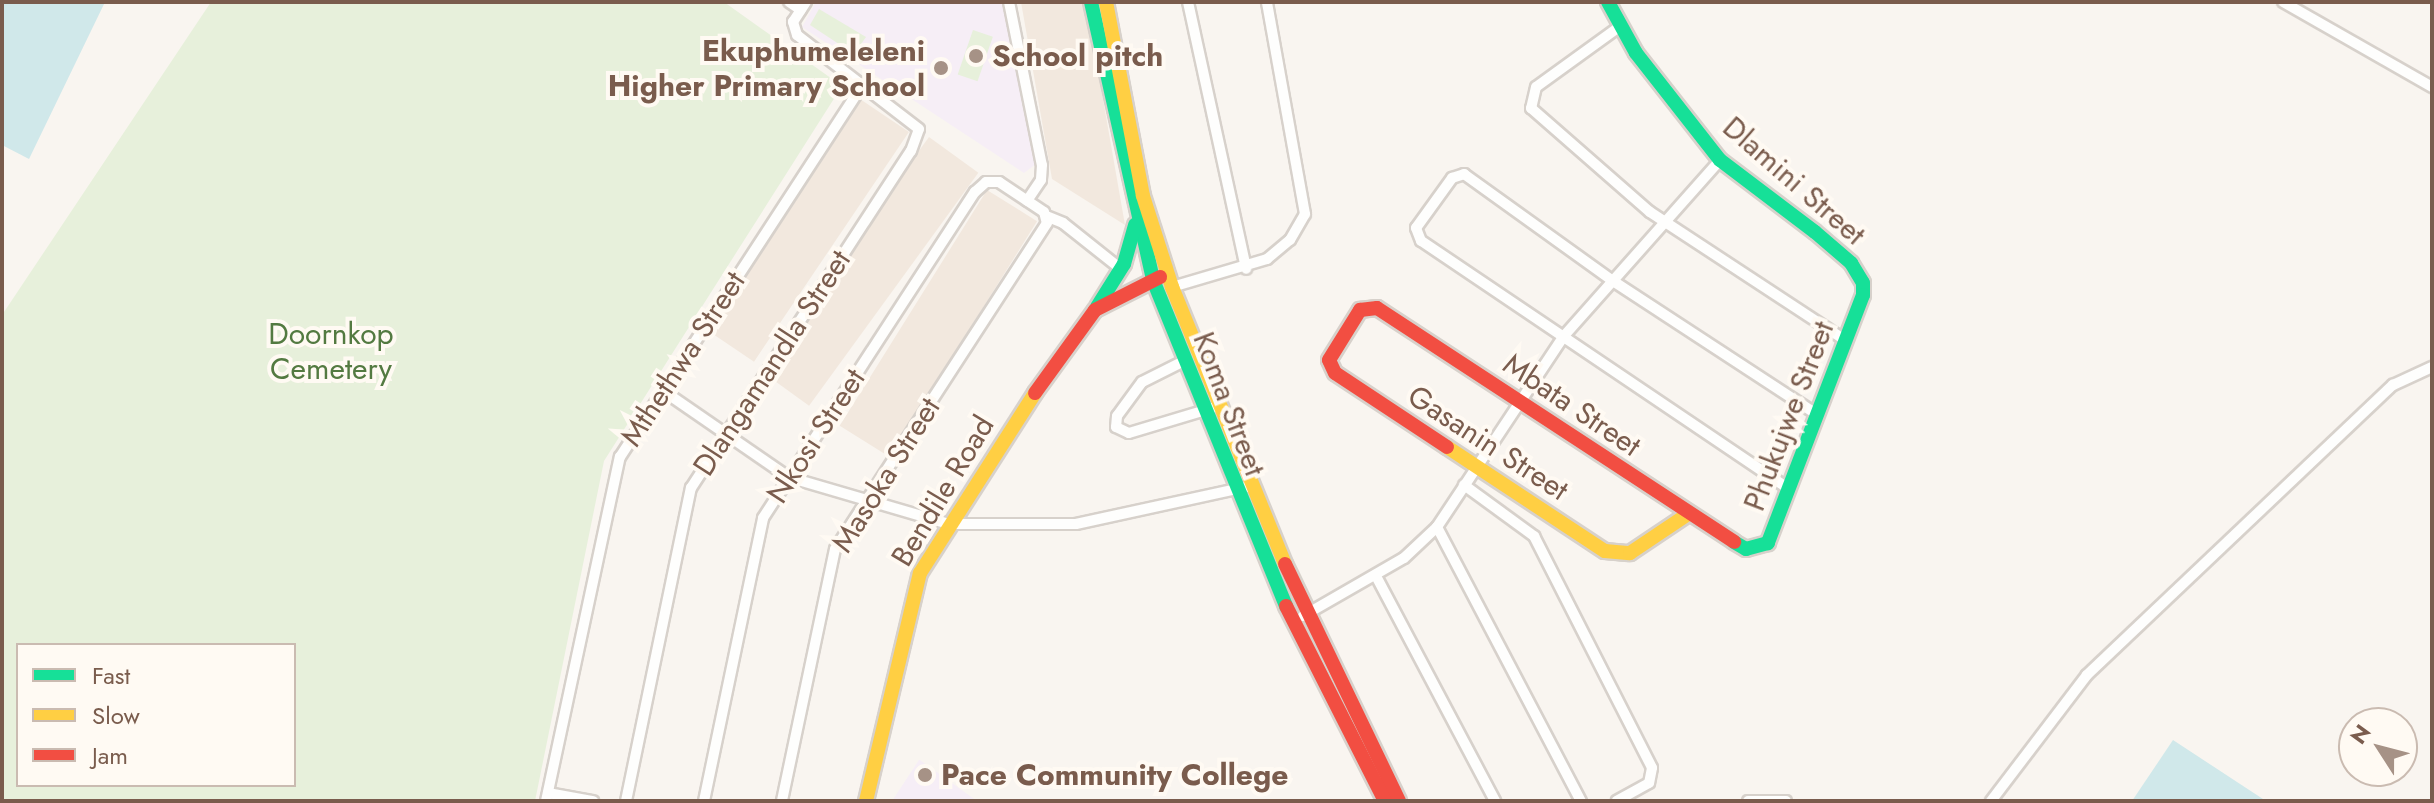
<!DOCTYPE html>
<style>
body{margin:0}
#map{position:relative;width:2434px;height:803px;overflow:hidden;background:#f9f5f0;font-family:Jost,sans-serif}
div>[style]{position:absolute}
.residential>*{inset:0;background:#f2e8de;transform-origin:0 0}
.education>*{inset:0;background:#f6eef6}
.green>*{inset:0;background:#e7f0db;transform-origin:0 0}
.water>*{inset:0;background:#d0e8ea}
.roads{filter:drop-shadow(2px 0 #d7d1cb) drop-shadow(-2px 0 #d7d1cb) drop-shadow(0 2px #d7d1cb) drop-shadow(0 -2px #d7d1cb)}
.street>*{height:10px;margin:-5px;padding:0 5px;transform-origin:5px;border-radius:5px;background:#fefefd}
.fast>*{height:14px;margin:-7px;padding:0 7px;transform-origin:7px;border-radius:7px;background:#16e098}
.slow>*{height:14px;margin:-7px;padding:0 7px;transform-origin:7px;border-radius:7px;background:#ffcf43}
.jam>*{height:14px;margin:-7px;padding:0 7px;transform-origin:7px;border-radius:7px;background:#f24e42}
.dots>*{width:22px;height:22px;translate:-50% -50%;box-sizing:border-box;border:4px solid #fffaf3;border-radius:50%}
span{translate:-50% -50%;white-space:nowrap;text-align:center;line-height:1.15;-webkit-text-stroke:8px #fffaf3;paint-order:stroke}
.poi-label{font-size:30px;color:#7a5c4d;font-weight:700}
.right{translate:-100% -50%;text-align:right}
.left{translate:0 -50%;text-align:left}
.street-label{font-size:30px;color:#7a5c4d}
.park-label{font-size:30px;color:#537a41}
.frame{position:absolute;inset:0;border:4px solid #7a5c4d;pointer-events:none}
.legend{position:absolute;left:16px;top:643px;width:280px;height:144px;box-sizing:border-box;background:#fffaf3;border:2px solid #cabbb1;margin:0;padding:10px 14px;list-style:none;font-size:24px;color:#7a5c4d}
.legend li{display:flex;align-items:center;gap:16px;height:40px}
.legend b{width:40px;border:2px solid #cabbb1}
.north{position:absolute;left:2338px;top:707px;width:80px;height:80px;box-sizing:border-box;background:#fffaf3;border:2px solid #cabbb1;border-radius:50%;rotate:306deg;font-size:22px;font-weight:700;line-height:32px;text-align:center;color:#7a5c4d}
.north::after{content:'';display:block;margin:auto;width:28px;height:36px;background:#a69286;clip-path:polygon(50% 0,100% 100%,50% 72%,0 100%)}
</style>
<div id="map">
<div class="residential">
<i style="clip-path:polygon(1021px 2px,1086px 2px,1125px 225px,1052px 179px)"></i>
<i style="left:860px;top:99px;width:59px;height:277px;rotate:34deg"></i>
<i style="left:929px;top:137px;width:61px;height:288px;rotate:36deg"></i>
<i style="left:987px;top:190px;width:59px;height:278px;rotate:32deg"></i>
</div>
<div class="education">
<i style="clip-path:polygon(816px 2px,1005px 2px,1036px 164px,1024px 173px,802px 27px)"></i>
<i style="clip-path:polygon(919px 760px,920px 760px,977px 801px,892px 801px)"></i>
</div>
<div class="green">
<i style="clip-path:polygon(evenodd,211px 2px,724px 2px,842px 86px,604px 461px,535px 801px,2px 801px,2px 315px,211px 2px,18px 645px,294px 645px,294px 785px,18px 785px,18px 645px)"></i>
<i style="clip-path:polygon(819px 9px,866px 37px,854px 54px,810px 25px)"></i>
<i style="left:973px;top:30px;width:21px;height:47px;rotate:19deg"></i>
</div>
<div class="water">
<i style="clip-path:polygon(2px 2px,105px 2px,29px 159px,2px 145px)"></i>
<i style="clip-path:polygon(2173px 740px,2266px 801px,2132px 801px)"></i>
</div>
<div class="roads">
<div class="street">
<i style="left:789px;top:2px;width:14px;rotate:34deg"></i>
<i style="left:1009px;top:2px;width:166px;rotate:78.6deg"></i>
<i style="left:1042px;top:165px;width:15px;rotate:94deg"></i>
<i style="left:1041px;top:180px;width:25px;rotate:124deg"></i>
<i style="left:1188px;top:2px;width:273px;rotate:77.7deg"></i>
<i style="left:2283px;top:2px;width:172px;rotate:29.7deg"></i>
<i style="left:1619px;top:27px;width:102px;rotate:144.1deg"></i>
<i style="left:1536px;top:87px;width:22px;rotate:103deg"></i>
<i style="left:1531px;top:108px;width:158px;rotate:41.2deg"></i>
<i style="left:1650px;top:212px;width:233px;rotate:33.3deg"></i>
<i style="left:1046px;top:216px;width:18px;rotate:22deg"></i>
<i style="left:1063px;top:223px;width:75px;rotate:38.5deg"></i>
<i style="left:1172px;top:287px;width:99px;rotate:-16.4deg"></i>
<i style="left:1267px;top:259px;width:30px;rotate:-40deg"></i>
<i style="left:1290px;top:240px;width:30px;rotate:-60deg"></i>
<i style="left:1305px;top:214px;width:215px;rotate:-100.2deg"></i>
<i style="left:1186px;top:360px;width:49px;rotate:153.4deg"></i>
<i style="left:1142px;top:382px;width:42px;rotate:126.3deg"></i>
<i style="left:1117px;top:416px;width:11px;rotate:95deg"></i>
<i style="left:1116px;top:427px;width:14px;rotate:25deg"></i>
<i style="left:1129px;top:433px;width:94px;rotate:-16.7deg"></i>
<i style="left:662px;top:390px;width:153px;rotate:34.6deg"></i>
<i style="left:788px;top:477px;width:168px;rotate:16.3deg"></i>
<i style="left:949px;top:524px;width:127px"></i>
<i style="left:1076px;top:524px;width:178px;rotate:-12.3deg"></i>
<i style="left:1464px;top:485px;width:87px;rotate:36.1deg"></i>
<i style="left:1534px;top:536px;width:260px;rotate:63deg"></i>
<i style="left:1652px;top:768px;width:15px;rotate:101deg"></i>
<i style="left:1649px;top:783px;width:37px;rotate:151deg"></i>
<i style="left:1789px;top:489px;width:444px;rotate:-146deg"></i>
<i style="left:1421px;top:241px;width:14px;rotate:-111deg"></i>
<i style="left:1416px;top:228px;width:62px;rotate:-54.2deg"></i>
<i style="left:1452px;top:178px;width:13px;rotate:-18deg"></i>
<i style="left:1464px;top:174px;width:183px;rotate:35.7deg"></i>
<i style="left:1613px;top:281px;width:243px;rotate:33.2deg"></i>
<i style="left:1437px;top:527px;width:310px;rotate:62.3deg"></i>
<i style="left:1376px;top:576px;width:255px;rotate:62.1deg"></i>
<i style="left:1303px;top:616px;width:116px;rotate:-29.9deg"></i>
<i style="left:1404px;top:558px;width:45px;rotate:-43.2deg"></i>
<i style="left:1437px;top:527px;width:228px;rotate:-56.4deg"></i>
<i style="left:1563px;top:337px;width:237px;rotate:-48.4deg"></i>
<i style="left:548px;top:793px;width:46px;rotate:10.1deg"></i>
<i style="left:546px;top:801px;width:352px;rotate:-77.9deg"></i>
<i style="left:620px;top:457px;width:441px;rotate:-56.9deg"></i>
<i style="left:626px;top:801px;width:320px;rotate:-78.3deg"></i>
<i style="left:691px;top:488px;width:402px;rotate:-56.9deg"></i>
<i style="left:911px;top:151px;width:23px;rotate:-70deg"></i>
<i style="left:919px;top:129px;width:154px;rotate:-142.4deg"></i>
<i style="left:797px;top:35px;width:14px;rotate:-107deg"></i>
<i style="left:793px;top:22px;width:24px;rotate:-57deg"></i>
<i style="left:704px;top:801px;width:289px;rotate:-78.2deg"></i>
<i style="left:763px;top:518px;width:389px;rotate:-57deg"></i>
<i style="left:975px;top:192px;width:15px;rotate:-42deg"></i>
<i style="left:986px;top:182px;width:13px"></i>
<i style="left:999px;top:182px;width:54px;rotate:33.7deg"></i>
<i style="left:1044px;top:212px;width:11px;rotate:75deg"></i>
<i style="left:1047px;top:223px;width:389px;rotate:123deg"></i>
<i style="left:835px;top:549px;width:258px;rotate:101.9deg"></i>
<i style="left:1748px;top:801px;width:38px"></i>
<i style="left:1991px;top:801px;width:158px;rotate:-52.7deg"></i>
<i style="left:2087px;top:675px;width:422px;rotate:-43.5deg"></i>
<i style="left:2393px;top:385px;width:43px;rotate:-24.8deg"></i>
</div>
<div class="fast">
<i style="left:1091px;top:2px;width:285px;rotate:77.4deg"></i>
<i style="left:1153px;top:280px;width:352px;rotate:67.8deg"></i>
<i style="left:1608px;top:2px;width:58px;rotate:61.2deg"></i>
<i style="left:1636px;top:53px;width:136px;rotate:51.9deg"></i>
<i style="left:1720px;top:160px;width:119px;rotate:37.2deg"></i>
<i style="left:1815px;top:232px;width:48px;rotate:40.7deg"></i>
<i style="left:1851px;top:263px;width:23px;rotate:59deg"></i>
<i style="left:1863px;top:283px;width:12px;rotate:90deg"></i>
<i style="left:1863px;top:295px;width:266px;rotate:111deg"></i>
<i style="left:1768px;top:543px;width:23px;rotate:165deg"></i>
<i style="left:1746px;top:549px;width:14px;rotate:-150deg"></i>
<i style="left:1097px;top:307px;width:51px;rotate:-57.9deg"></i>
<i style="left:1124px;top:264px;width:41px;rotate:-74.2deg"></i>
</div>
<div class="slow">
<i style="left:1106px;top:2px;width:197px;rotate:79.2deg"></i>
<i style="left:1143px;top:196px;width:96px;rotate:72.3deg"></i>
<i style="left:1172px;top:287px;width:299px;rotate:67.8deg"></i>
<i style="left:1447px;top:447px;width:189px;rotate:33.4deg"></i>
<i style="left:1605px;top:551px;width:25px;rotate:5deg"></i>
<i style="left:1630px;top:553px;width:70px;rotate:-33.9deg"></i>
<i style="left:866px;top:801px;width:234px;rotate:-76.7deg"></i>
<i style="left:920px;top:573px;width:214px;rotate:-57.4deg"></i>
</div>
<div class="jam">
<i style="left:1035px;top:393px;width:102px;rotate:-54.1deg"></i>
<i style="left:1095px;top:310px;width:73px;rotate:-26.9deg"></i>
<i style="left:1447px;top:447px;width:134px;rotate:-146.5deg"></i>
<i style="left:1335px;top:373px;width:14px;rotate:-115deg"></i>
<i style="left:1329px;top:360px;width:59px;rotate:-58.2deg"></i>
<i style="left:1360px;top:310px;width:17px;rotate:-7deg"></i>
<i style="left:1377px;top:308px;width:427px;rotate:33.2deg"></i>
<i style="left:1285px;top:564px;width:263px;rotate:64.3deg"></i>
<i style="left:1286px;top:606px;width:219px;rotate:63.1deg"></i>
</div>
</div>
<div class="dots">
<i style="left:976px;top:56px;background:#a69286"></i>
<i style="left:941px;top:68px;background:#a69286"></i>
<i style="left:925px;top:775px;background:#a69286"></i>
</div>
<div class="poi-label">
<span class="right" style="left:925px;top:68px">Ekuphumeleleni<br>Higher Primary School</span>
<span class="left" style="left:992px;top:56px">School pitch</span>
<span class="left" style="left:941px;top:775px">Pace Community College</span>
</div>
<div class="street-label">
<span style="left:1794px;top:181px;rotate:41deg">Dlamini Street</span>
<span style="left:683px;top:359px;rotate:-57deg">Mthethwa Street</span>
<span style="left:772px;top:363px;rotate:-57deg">Dlangamandla Street</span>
<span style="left:1229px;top:404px;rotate:69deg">Koma Street</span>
<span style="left:1572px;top:405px;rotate:34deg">Mbata Street</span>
<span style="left:1789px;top:416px;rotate:-69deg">Phukujwe Street</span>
<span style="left:816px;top:436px;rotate:-57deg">Nkosi Street</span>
<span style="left:1488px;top:443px;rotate:33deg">Gasanin Street</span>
<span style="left:886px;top:475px;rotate:-58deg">Masoka Street</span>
<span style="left:943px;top:491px;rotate:-59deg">Bendile Road</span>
</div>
<div class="park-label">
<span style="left:331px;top:351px">Doornkop<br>Cemetery</span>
</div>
<div class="frame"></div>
<ul class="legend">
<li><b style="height:10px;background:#16e098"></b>Fast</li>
<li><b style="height:10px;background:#ffcf43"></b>Slow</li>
<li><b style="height:10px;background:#f24e42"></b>Jam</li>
</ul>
<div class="north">N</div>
</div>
